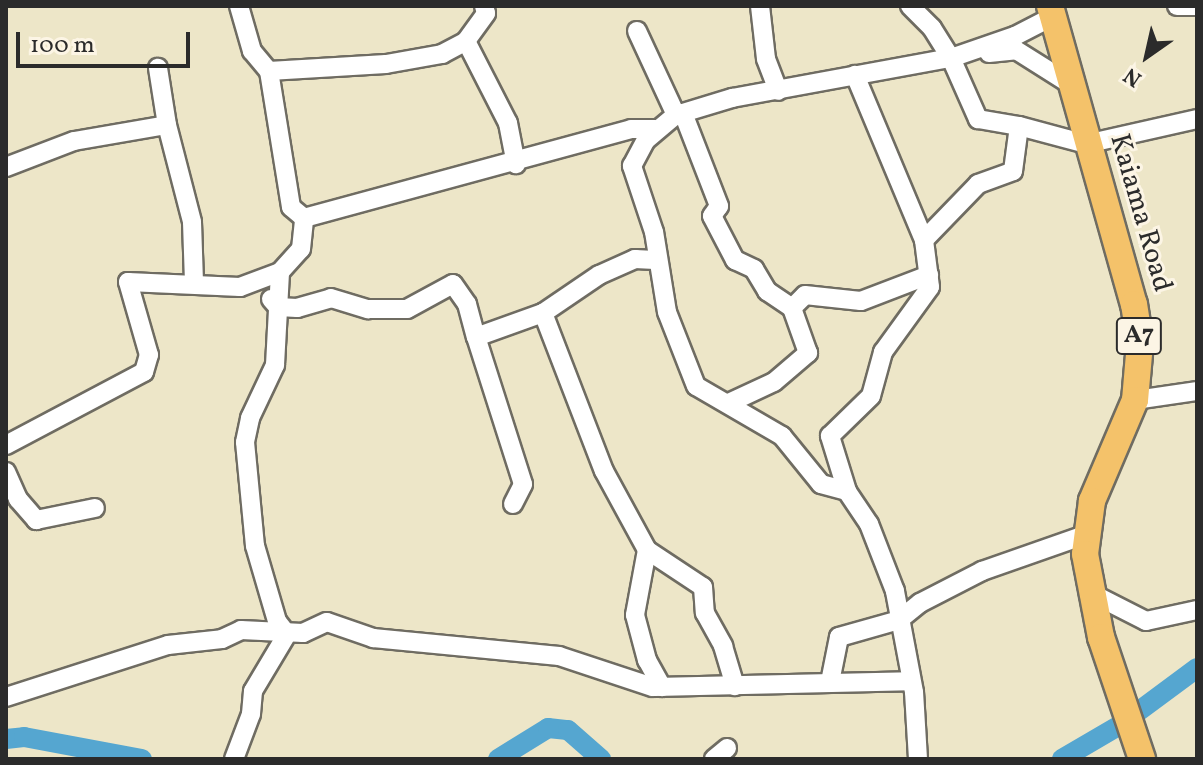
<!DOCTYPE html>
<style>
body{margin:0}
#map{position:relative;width:1203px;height:765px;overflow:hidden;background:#ede6c8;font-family:Vollkorn,serif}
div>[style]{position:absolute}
.river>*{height:20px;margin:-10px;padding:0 10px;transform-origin:10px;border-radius:10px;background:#55a6d0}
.roads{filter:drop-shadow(2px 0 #6f6c62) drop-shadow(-2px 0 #6f6c62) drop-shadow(0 2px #6f6c62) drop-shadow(0 -2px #6f6c62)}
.minor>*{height:18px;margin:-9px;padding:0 9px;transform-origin:9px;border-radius:9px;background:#fff}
.highway>*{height:26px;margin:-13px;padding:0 13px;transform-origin:13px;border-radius:13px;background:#f4c26a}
span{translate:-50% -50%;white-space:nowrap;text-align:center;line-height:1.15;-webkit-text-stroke:6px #fcf5e5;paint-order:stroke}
.shield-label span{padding:2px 6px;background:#fcf5e5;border:2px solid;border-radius:6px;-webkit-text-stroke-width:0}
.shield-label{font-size:26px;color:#2b2b2b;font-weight:700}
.street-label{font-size:28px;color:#2b2b2b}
.frame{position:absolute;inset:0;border:8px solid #2b2b2b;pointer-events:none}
.north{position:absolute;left:1107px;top:16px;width:80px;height:80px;-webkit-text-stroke:6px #fcf5e5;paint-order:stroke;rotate:214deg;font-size:22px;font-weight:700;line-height:32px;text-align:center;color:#2b2b2b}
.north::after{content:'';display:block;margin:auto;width:28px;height:36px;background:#2b2b2b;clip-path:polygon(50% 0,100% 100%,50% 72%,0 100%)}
.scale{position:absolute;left:16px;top:32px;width:174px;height:36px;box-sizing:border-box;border:4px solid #2b2b2b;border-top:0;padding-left:10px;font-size:24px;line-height:28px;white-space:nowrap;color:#2b2b2b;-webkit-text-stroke:6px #fcf5e5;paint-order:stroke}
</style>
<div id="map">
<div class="river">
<i style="left:6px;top:739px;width:18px;rotate:-6deg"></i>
<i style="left:24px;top:737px;width:120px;rotate:10.6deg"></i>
<i style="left:498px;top:759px;width:59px;rotate:-31.8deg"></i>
<i style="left:548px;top:728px;width:20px;rotate:6deg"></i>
<i style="left:568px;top:730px;width:44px;rotate:41.3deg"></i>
<i style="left:1062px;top:759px;width:67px;rotate:-30.4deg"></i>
<i style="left:1120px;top:725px;width:96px;rotate:-36.5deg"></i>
</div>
<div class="roads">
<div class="minor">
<i style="left:239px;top:6px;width:47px;rotate:73.9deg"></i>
<i style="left:252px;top:51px;width:26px;rotate:50deg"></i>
<i style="left:760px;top:6px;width:53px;rotate:83.5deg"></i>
<i style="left:766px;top:59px;width:34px;rotate:69deg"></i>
<i style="left:910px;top:6px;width:31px;rotate:45deg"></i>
<i style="left:932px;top:28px;width:36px;rotate:58deg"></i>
<i style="left:951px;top:58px;width:67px;rotate:66.1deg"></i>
<i style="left:978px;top:119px;width:42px;rotate:9.7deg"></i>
<i style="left:1177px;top:6px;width:20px"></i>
<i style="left:637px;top:31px;width:93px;rotate:65.1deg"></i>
<i style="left:466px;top:41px;width:92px;rotate:62.9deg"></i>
<i style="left:508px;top:123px;width:42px;rotate:79deg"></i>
<i style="left:989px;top:53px;width:27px;rotate:-6deg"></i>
<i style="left:1016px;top:50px;width:64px;rotate:32.2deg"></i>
<i style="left:683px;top:113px;width:100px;rotate:68.8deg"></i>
<i style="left:719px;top:206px;width:12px;rotate:125deg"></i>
<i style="left:712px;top:216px;width:50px;rotate:62.4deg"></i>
<i style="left:735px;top:260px;width:21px;rotate:25deg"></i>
<i style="left:754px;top:269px;width:26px;rotate:59deg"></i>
<i style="left:767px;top:291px;width:30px;rotate:34deg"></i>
<i style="left:792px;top:308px;width:18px;rotate:-45deg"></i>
<i style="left:805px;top:295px;width:56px;rotate:6.1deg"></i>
<i style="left:861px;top:301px;width:73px;rotate:-20.9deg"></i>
<i style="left:167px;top:125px;width:100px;rotate:75.5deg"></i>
<i style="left:192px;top:222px;width:61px;rotate:88.1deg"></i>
<i style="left:6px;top:167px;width:73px;rotate:-20.9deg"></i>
<i style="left:74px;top:141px;width:94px;rotate:-9.8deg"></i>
<i style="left:167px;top:125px;width:58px;rotate:-99deg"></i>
<i style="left:304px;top:218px;width:339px;rotate:-15.2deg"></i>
<i style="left:631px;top:129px;width:24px"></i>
<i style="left:924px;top:240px;width:78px;rotate:-46deg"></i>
<i style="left:978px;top:184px;width:37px;rotate:-20deg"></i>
<i style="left:1013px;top:171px;width:45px;rotate:-82.4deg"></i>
<i style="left:1019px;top:126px;width:69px;rotate:15deg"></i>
<i style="left:1086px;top:144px;width:114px;rotate:-12.7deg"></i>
<i style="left:655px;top:260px;width:20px;rotate:-177deg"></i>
<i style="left:635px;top:259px;width:39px;rotate:156deg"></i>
<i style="left:599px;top:275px;width:68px;rotate:145.8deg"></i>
<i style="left:543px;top:313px;width:169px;rotate:68.9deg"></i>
<i style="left:604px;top:471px;width:90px;rotate:61.4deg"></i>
<i style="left:647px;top:550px;width:66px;rotate:100.5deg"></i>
<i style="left:635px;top:615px;width:47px;rotate:75.1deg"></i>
<i style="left:647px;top:660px;width:31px;rotate:61deg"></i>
<i style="left:271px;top:299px;width:11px;rotate:49deg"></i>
<i style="left:278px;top:307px;width:19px;rotate:3deg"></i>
<i style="left:297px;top:308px;width:35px;rotate:-16deg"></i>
<i style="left:331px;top:298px;width:39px;rotate:17deg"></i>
<i style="left:368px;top:309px;width:39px"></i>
<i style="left:407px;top:309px;width:52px;rotate:-28.5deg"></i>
<i style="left:453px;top:284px;width:24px;rotate:55deg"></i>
<i style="left:467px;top:304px;width:34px;rotate:75deg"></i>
<i style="left:1135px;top:400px;width:63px;rotate:-8.3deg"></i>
<i style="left:731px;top:402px;width:47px;rotate:-24.9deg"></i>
<i style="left:774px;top:382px;width:45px;rotate:-40.5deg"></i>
<i style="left:808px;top:353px;width:48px;rotate:-109.6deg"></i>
<i style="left:6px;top:445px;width:156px;rotate:-27.9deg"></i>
<i style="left:144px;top:372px;width:18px;rotate:-74deg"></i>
<i style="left:149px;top:355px;width:76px;rotate:-106deg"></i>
<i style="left:128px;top:282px;width:112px;rotate:2.6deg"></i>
<i style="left:240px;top:287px;width:43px;rotate:-20.6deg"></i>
<i style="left:6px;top:472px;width:30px;rotate:66deg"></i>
<i style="left:18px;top:499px;width:28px;rotate:49deg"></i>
<i style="left:36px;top:520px;width:60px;rotate:-11.5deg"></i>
<i style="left:847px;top:491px;width:58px;rotate:-107.2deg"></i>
<i style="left:830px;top:436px;width:57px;rotate:-44.3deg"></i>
<i style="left:871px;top:396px;width:46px;rotate:-74.7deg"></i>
<i style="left:883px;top:352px;width:80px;rotate:-54.1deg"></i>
<i style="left:930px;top:287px;width:47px;rotate:-97.3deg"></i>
<i style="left:924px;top:240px;width:179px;rotate:-112.7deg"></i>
<i style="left:513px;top:504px;width:22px;rotate:-63deg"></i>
<i style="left:523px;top:484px;width:154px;rotate:-107.7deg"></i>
<i style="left:476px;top:337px;width:71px;rotate:-19.7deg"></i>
<i style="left:647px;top:550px;width:67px;rotate:33.5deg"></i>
<i style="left:703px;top:587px;width:26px;rotate:86deg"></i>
<i style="left:705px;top:613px;width:38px;rotate:61deg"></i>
<i style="left:723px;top:646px;width:42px;rotate:73.3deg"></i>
<i style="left:1089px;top:592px;width:64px;rotate:27deg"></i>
<i style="left:1146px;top:621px;width:52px;rotate:-12.2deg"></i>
<i style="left:830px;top:682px;width:46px;rotate:-78.7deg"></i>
<i style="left:839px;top:637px;width:62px;rotate:-15.8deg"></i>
<i style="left:899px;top:620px;width:27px;rotate:-39deg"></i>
<i style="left:920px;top:603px;width:70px;rotate:-27.3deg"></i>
<i style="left:982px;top:571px;width:109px;rotate:-19.3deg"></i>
<i style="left:6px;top:697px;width:170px;rotate:-17.8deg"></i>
<i style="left:168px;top:645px;width:54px;rotate:-6.3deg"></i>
<i style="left:222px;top:639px;width:21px;rotate:-25deg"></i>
<i style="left:241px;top:630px;width:62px;rotate:2.8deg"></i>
<i style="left:303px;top:633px;width:26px;rotate:-25deg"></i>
<i style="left:327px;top:622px;width:49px;rotate:19.2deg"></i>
<i style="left:373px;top:638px;width:187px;rotate:5.5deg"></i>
<i style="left:559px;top:656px;width:99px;rotate:18.3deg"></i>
<i style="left:653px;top:687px;width:258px;rotate:-1.3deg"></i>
<i style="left:234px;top:759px;width:48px;rotate:-69.3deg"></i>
<i style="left:251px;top:714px;width:23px;rotate:-85deg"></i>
<i style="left:253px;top:691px;width:66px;rotate:-59.2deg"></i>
<i style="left:287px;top:634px;width:16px;rotate:-128deg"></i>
<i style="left:277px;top:621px;width:78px;rotate:-106.3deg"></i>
<i style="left:255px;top:546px;width:104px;rotate:-95.5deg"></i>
<i style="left:245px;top:442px;width:25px;rotate:-78deg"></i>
<i style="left:250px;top:418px;width:59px;rotate:-64.7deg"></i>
<i style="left:275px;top:365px;width:93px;rotate:-86.9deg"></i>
<i style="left:280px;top:272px;width:31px;rotate:-48deg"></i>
<i style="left:301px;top:249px;width:31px;rotate:-84deg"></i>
<i style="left:304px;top:218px;width:17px;rotate:-140deg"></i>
<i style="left:291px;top:207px;width:138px;rotate:-99.2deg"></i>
<i style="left:269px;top:71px;width:117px;rotate:-3.4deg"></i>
<i style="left:386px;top:64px;width:57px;rotate:-10.1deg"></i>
<i style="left:442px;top:54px;width:27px;rotate:-28deg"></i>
<i style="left:466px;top:41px;width:34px;rotate:-54deg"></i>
<i style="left:486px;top:13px;width:7px;rotate:-106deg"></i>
<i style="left:714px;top:759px;width:17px;rotate:-40deg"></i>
<i style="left:918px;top:759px;width:67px;rotate:-93.4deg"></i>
<i style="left:914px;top:692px;width:103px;rotate:-100.7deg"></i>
<i style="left:895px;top:591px;width:72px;rotate:-111.2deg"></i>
<i style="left:869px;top:524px;width:40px;rotate:-124deg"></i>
<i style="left:847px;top:491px;width:27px;rotate:-165deg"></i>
<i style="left:821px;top:484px;width:62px;rotate:-129.1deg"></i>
<i style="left:782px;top:436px;width:99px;rotate:-149.8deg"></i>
<i style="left:696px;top:386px;width:79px;rotate:-111.4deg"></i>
<i style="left:667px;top:312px;width:81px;rotate:-99.2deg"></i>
<i style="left:654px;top:232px;width:70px;rotate:-108.4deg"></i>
<i style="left:632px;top:166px;width:30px;rotate:-62deg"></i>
<i style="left:646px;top:140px;width:39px;rotate:-40deg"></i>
<i style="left:676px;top:115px;width:59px;rotate:-16.9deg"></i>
<i style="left:732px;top:98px;width:223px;rotate:-10.4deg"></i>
<i style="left:951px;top:58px;width:68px;rotate:-19deg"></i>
<i style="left:1015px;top:36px;width:42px;rotate:-27.2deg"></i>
</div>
<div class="highway">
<i style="left:1050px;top:6px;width:310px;rotate:74.3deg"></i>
<i style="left:1134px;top:304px;width:39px;rotate:81deg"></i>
<i style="left:1140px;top:343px;width:57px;rotate:95deg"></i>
<i style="left:1135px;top:400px;width:110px;rotate:113.1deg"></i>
<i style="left:1092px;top:501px;width:53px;rotate:97.5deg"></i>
<i style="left:1085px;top:554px;width:85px;rotate:79.1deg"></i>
<i style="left:1101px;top:637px;width:129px;rotate:71.4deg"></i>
</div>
</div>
<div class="shield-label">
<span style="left:1139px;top:336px">A7</span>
</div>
<div class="street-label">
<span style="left:1140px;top:213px;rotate:74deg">Kaiama Road</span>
</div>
<div class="frame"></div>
<div class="north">N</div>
<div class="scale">100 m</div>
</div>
